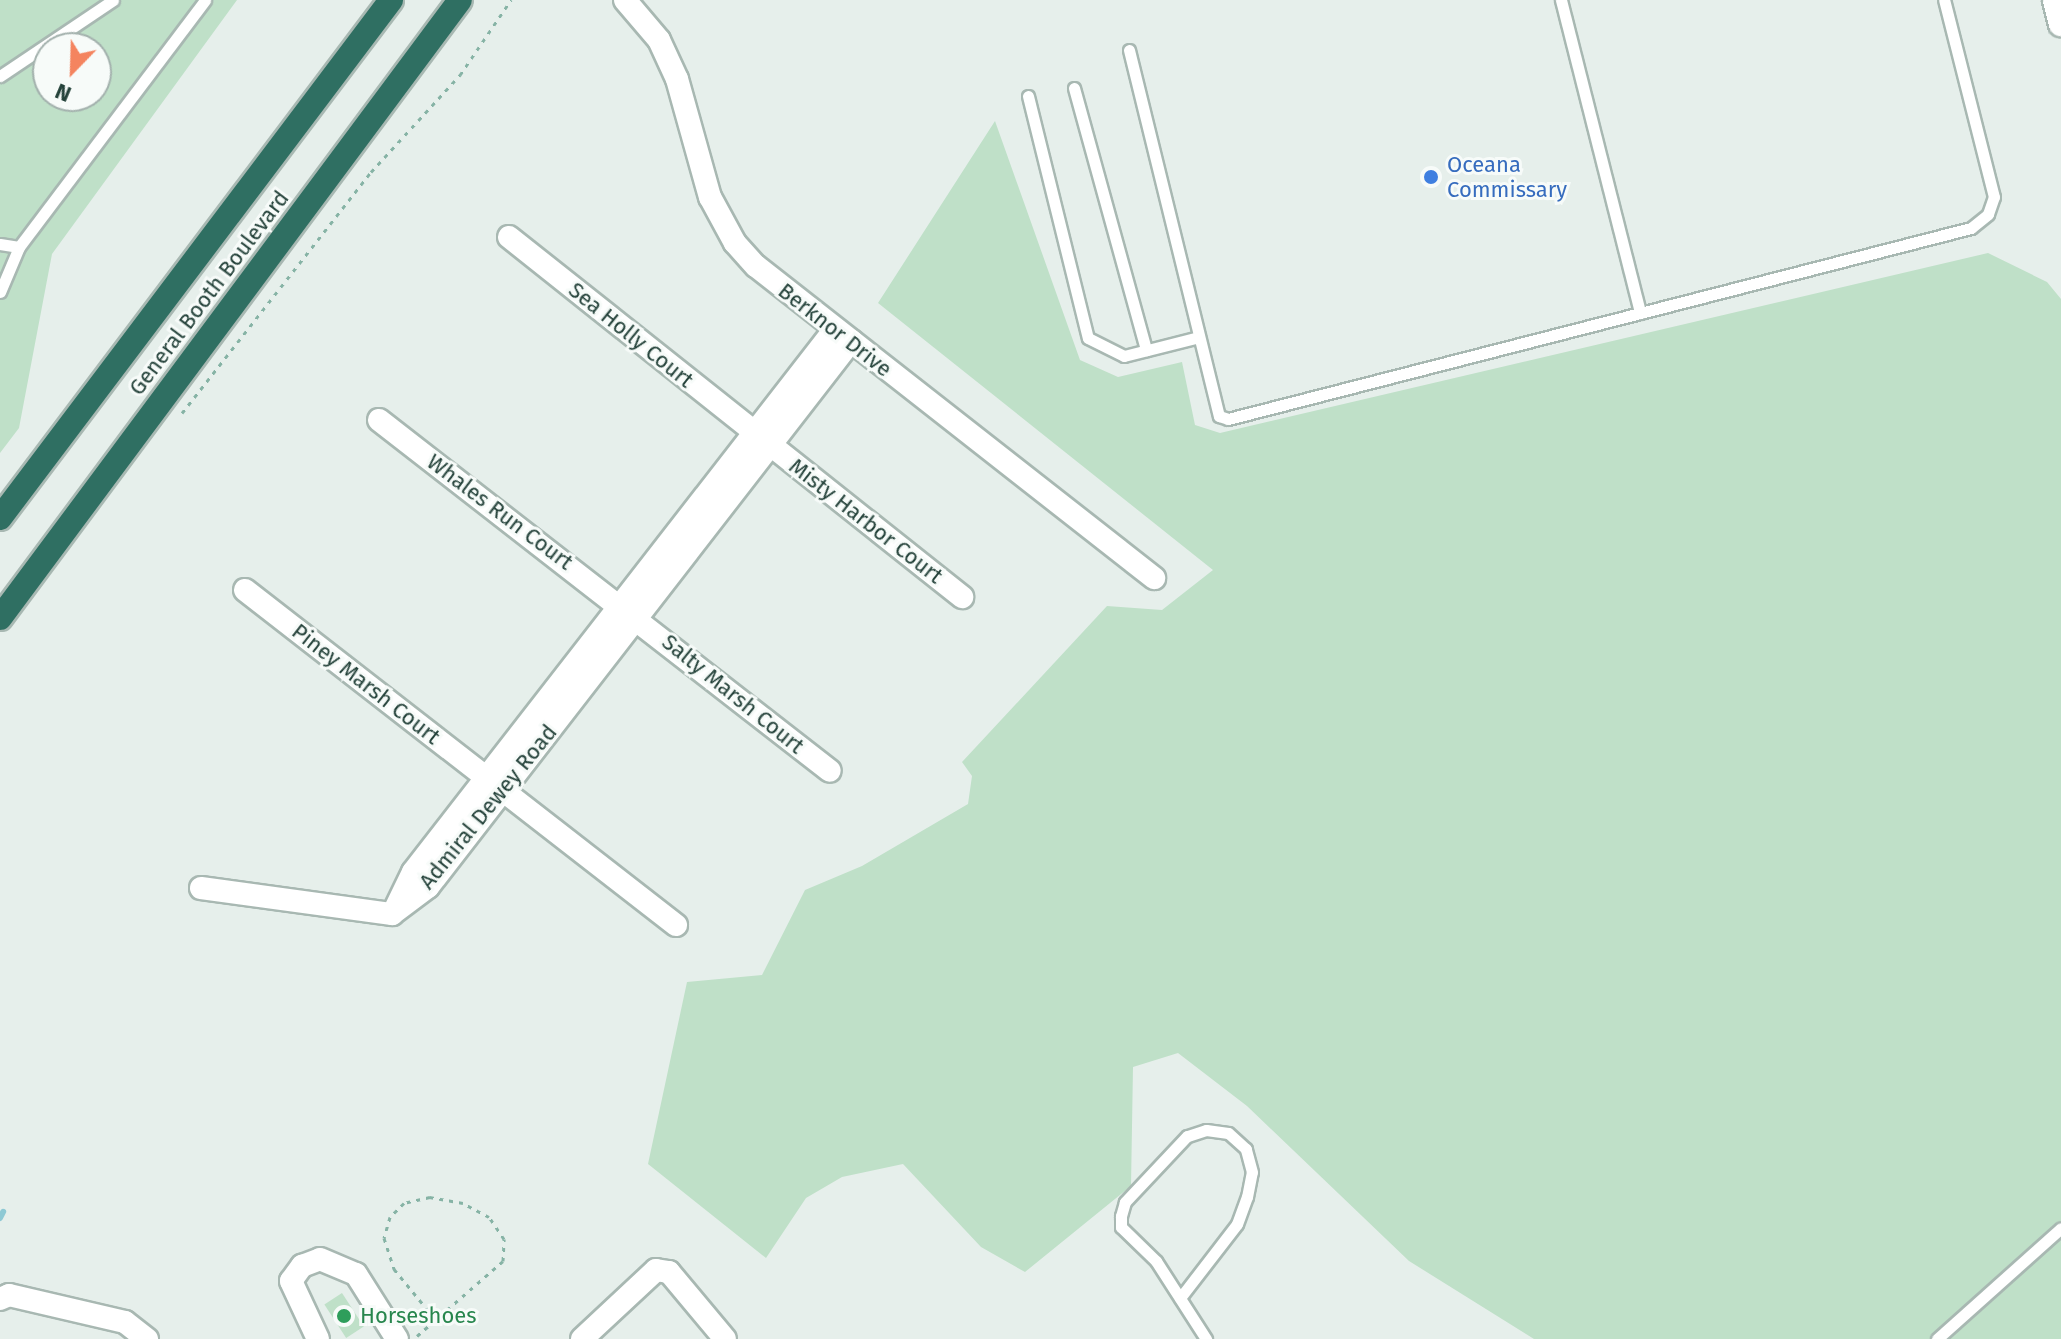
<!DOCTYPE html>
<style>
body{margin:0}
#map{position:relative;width:2061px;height:1339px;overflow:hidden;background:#e6efeb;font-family:"Fira Sans",sans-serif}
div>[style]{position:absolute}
.green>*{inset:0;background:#bfe0c8;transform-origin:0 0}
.stream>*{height:6px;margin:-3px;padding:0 3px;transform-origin:3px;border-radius:3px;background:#8ec9d4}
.path>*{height:3px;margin-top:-1.5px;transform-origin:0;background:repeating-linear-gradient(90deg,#86b3a5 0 4px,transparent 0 10px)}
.roads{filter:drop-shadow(2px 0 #a8b8b2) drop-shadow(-2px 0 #a8b8b2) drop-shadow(0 2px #a8b8b2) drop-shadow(0 -2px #a8b8b2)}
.lane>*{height:11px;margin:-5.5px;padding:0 5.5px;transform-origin:5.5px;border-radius:5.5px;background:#fff}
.street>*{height:22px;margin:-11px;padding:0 11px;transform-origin:11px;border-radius:11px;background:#fff}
.secondary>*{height:24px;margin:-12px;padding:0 12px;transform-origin:12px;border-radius:12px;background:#fff}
.highway>*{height:24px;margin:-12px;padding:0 12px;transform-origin:12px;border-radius:12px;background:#2f6f62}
.dots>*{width:22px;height:22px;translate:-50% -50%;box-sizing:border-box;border:4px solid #f7fbf9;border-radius:50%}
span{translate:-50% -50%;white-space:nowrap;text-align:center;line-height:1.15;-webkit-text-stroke:6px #f7fbf9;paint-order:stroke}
.shop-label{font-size:22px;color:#366cbe}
.left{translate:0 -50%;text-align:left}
.street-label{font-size:22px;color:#24423a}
.leisure-label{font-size:22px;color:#27864d}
.north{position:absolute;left:32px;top:32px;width:80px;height:80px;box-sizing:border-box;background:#f7fbf9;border:2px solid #a3b1ad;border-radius:50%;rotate:203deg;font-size:22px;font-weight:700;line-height:32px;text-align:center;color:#24423a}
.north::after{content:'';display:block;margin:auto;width:28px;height:36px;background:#f4845f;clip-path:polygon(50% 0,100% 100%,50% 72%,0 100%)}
</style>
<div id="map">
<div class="green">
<i style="clip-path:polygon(evenodd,0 0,237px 0,52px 254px,19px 428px,0 453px,0 0,48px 48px,96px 48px,96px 96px,48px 96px,48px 48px)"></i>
<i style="clip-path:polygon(995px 121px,1080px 360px,1118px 377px,1182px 362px,1195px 425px,1220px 433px,1988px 253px,2047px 282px,2061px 299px,2061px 1339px,1534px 1339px,1409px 1261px,1247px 1106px,1178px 1053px,1133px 1067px,1131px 1186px,1025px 1272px,981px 1247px,903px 1164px,842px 1177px,806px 1198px,766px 1258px,648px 1164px,687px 982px,762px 975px,805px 890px,862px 866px,968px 804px,972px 776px,962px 762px,1107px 606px,1162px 610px,1213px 570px,878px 303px)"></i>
<i style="left:342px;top:1293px;width:40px;height:21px;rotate:57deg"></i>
</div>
<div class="stream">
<i style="left:0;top:1218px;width:7px;rotate:-63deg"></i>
</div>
<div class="path">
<i style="left:182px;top:413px;width:306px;rotate:-51.9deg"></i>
<i style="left:371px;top:172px;width:132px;rotate:-47.5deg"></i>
<i style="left:460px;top:75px;width:91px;rotate:-55.8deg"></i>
<i style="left:417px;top:1336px;width:114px;rotate:-41.1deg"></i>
<i style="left:503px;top:1261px;width:22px;rotate:-87deg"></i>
<i style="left:504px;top:1239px;width:27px;rotate:-124deg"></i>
<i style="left:489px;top:1217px;width:30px;rotate:-152deg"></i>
<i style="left:463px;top:1203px;width:34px;rotate:-170deg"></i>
<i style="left:430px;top:1197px;width:27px;rotate:167deg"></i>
<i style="left:404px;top:1203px;width:20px;rotate:135deg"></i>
<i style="left:390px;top:1217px;width:22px;rotate:106deg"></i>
<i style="left:384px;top:1238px;width:33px;rotate:72deg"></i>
<i style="left:394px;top:1269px;width:66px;rotate:50.5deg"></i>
</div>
<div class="roads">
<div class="lane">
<i style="left:1561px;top:0;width:323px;rotate:75.8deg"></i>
<i style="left:1129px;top:50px;width:377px;rotate:76.2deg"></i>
<i style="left:1219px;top:416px;width:9px;rotate:18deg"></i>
<i style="left:1228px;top:419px;width:767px;rotate:-14.42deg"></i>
<i style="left:1971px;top:228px;width:22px;rotate:-39deg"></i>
<i style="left:1988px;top:214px;width:18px;rotate:-71deg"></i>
<i style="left:1994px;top:197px;width:203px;rotate:-104.2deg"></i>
<i style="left:0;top:76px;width:136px;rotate:-33.9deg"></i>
<i style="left:1074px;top:88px;width:272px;rotate:74.6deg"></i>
<i style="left:1028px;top:96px;width:249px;rotate:76.1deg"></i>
<i style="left:1088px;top:338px;width:40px;rotate:26.6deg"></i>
<i style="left:1124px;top:356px;width:77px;rotate:-14.2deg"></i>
<i style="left:0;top:244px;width:19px;rotate:9deg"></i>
<i style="left:0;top:292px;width:49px;rotate:-67.1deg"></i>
<i style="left:19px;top:247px;width:309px;rotate:-53deg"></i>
<i style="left:1180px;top:1298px;width:93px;rotate:-52.4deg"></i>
<i style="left:1237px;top:1224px;width:29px;rotate:-70deg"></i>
<i style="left:1247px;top:1197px;width:25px;rotate:-79deg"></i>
<i style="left:1252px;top:1172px;width:24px;rotate:-105deg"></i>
<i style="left:1246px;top:1149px;width:24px;rotate:-138deg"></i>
<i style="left:1228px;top:1133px;width:22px;rotate:-172deg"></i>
<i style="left:1206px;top:1130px;width:20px;rotate:162deg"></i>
<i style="left:1187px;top:1136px;width:91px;rotate:133.2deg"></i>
<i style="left:1125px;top:1202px;width:15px;rotate:106deg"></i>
<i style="left:1121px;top:1216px;width:11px;rotate:90deg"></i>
<i style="left:1121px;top:1227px;width:49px;rotate:44.2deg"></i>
<i style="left:1156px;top:1261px;width:93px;rotate:57.3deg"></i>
<i style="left:1937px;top:1339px;width:166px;rotate:-41.8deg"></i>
</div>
<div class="street">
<i style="left:625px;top:0;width:52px;rotate:49.6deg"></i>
<i style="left:659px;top:40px;width:43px;rotate:65.2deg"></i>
<i style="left:677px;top:79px;width:123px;rotate:74.4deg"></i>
<i style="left:710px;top:197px;width:52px;rotate:61.5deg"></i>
<i style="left:735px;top:243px;width:31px;rotate:48deg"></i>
<i style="left:756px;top:266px;width:506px;rotate:38.09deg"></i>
<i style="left:509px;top:237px;width:579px;rotate:38.47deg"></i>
<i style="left:379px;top:420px;width:571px;rotate:37.89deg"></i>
<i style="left:245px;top:590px;width:546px;rotate:37.86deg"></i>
<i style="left:201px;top:888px;width:193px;rotate:7.8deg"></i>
<i style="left:396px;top:907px;width:39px;rotate:-64deg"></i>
<i style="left:413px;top:872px;width:688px;rotate:-52.15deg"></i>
<i style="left:392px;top:914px;width:45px;rotate:-36.9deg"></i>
<i style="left:428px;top:887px;width:691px;rotate:-52.23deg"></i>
<i style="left:0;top:1299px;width:10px;rotate:-24deg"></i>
<i style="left:9px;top:1295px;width:119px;rotate:13.1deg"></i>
<i style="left:125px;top:1322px;width:28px;rotate:38deg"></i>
<i style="left:318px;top:1339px;width:64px;rotate:-115deg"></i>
<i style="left:291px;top:1281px;width:19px;rotate:-54deg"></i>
<i style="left:302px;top:1266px;width:19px;rotate:-21deg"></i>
<i style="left:320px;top:1259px;width:39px;rotate:23deg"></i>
<i style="left:356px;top:1274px;width:77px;rotate:57.8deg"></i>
<i style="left:582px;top:1339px;width:101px;rotate:-43deg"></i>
<i style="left:656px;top:1270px;width:13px;rotate:9deg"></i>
<i style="left:669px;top:1272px;width:87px;rotate:50.1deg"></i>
</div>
<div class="secondary">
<i style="left:2055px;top:0;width:25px;rotate:76deg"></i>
</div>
<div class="highway">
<i style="left:0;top:518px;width:649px;rotate:-52.95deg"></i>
<i style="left:0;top:618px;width:770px;rotate:-53.34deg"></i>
</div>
</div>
<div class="dots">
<i style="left:1431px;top:177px;background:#3f7fe0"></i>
<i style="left:344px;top:1316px;background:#2e9e5b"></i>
</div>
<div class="shop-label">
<span class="left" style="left:1447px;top:177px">Oceana<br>Commissary</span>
</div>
<div class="street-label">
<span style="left:209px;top:293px;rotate:-53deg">General Booth Boulevard</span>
<span style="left:835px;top:330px;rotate:38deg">Berknor Drive</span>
<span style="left:631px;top:335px;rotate:39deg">Sea Holly Court</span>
<span style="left:500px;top:512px;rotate:37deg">Whales Run Court</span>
<span style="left:866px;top:521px;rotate:38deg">Misty Harbor Court</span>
<span style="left:366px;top:684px;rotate:38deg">Piney Marsh Court</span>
<span style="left:733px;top:694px;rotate:39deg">Salty Marsh Court</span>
<span style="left:488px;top:807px;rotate:-51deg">Admiral Dewey Road</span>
</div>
<div class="leisure-label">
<span class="left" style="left:360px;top:1316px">Horseshoes</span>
</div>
<div class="north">N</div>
</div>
